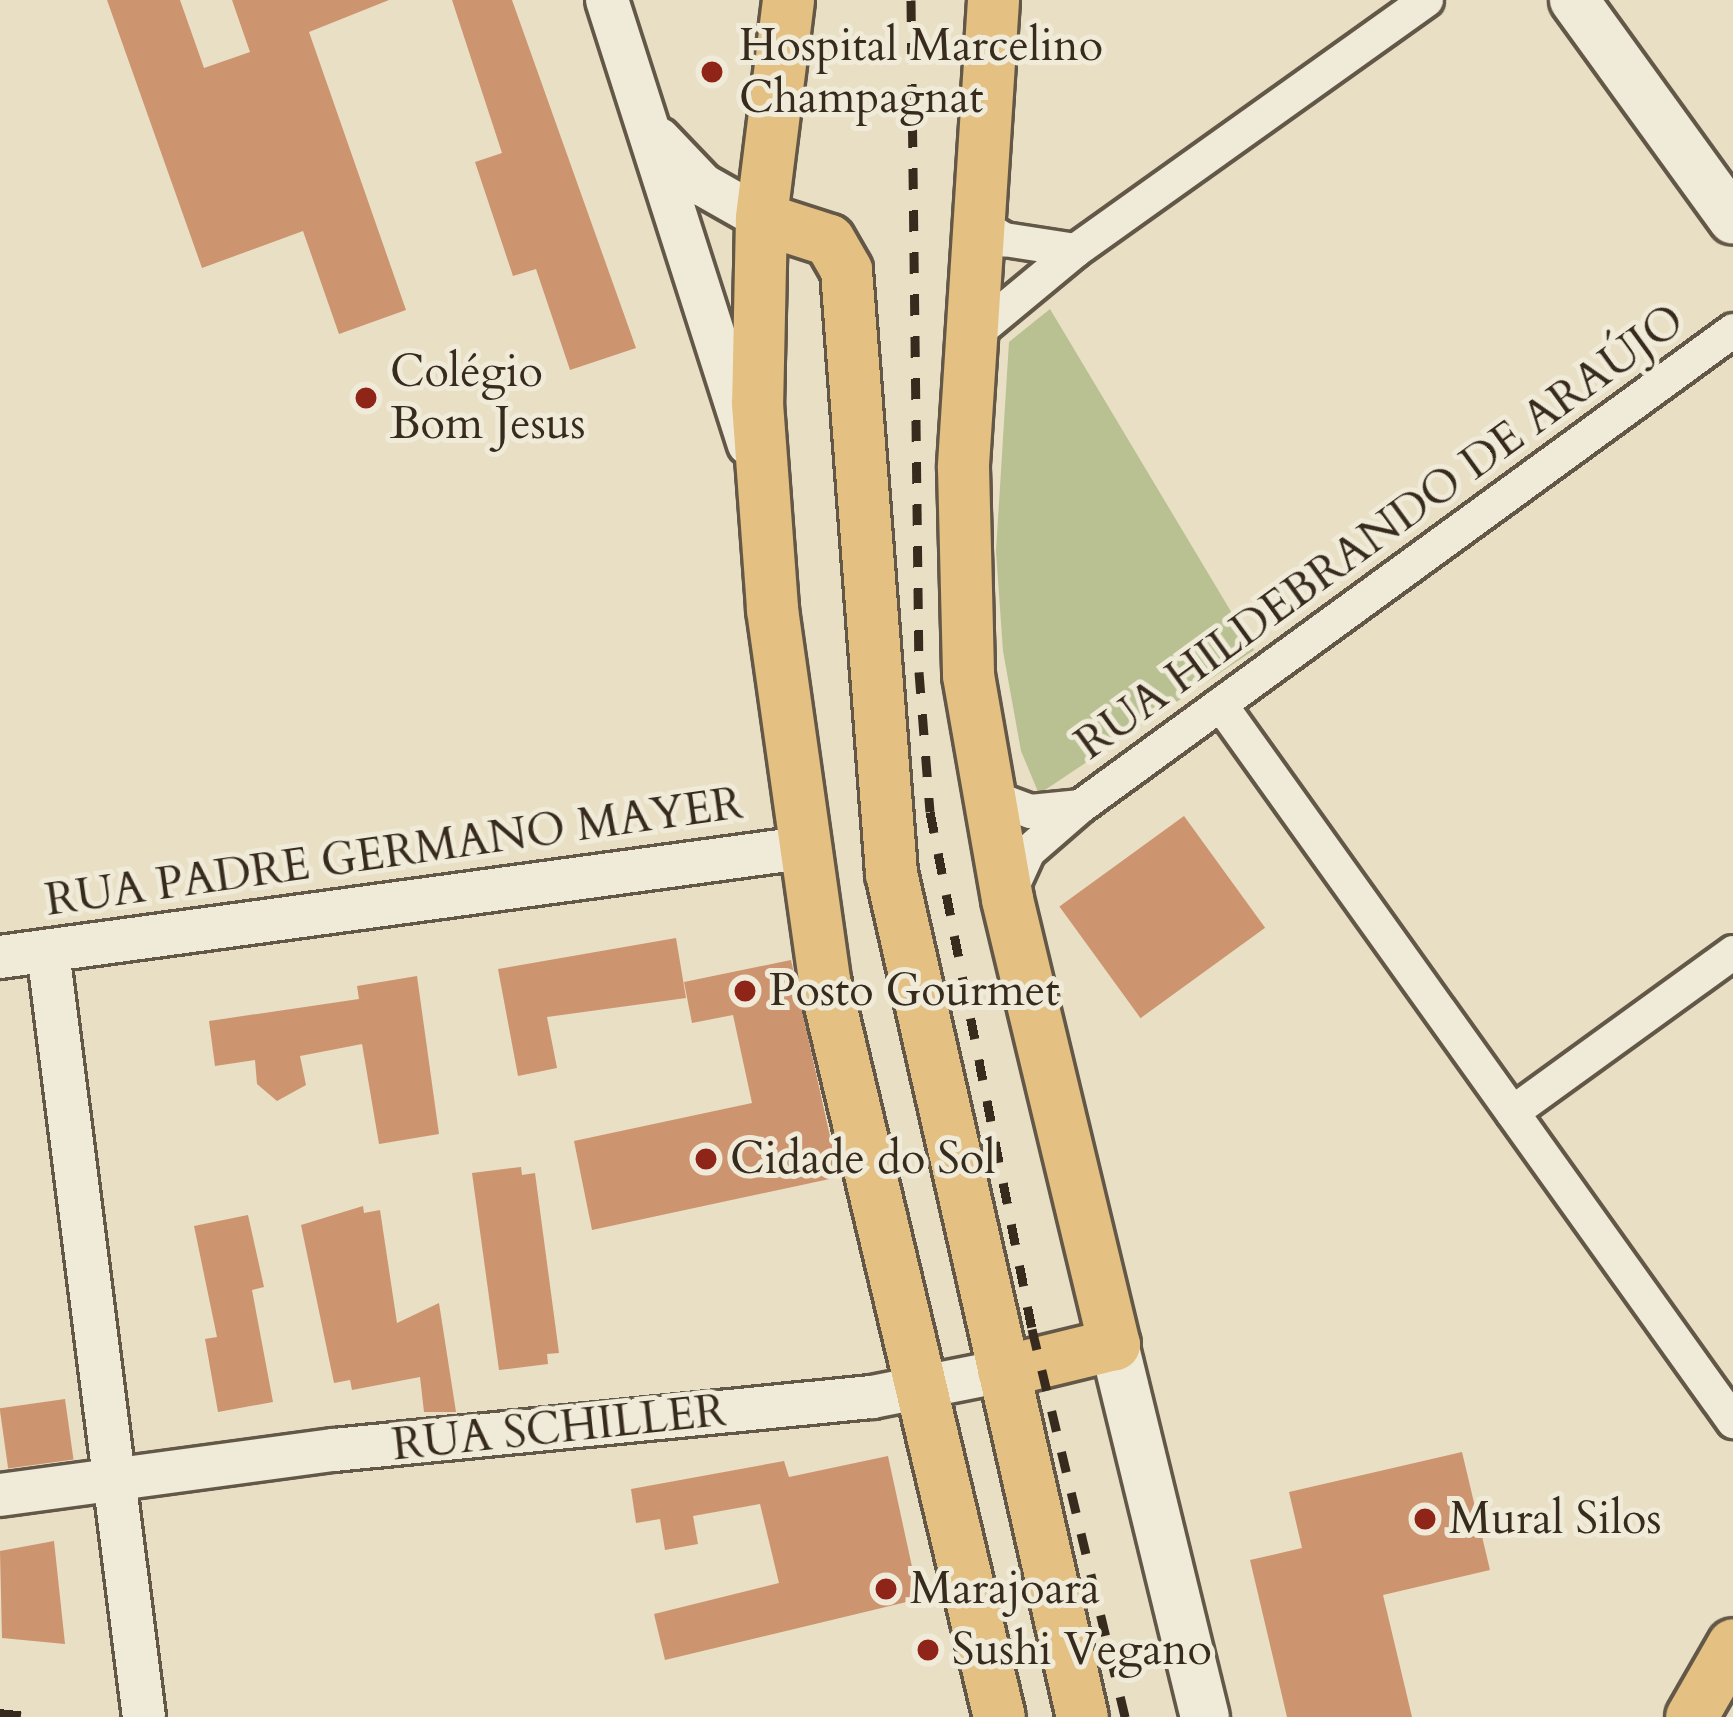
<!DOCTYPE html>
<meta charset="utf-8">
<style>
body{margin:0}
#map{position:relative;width:1733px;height:1717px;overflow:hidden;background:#e8dfc4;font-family:Cardo,serif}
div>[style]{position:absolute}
.green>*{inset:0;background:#b9c192}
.building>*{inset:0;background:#cd9470;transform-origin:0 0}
.roads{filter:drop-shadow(3px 0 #635848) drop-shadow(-3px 0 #635848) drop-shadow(0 3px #635848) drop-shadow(0 -3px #635848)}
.minor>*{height:33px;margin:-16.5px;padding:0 16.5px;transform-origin:16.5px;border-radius:16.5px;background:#f0ead9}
.tertiary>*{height:42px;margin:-21px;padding:0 21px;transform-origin:21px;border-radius:21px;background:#f0ead9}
.secondary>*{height:48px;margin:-24px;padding:0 24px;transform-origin:24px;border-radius:24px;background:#f0ead9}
.primary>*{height:51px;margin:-25.5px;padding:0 25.5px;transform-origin:25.5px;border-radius:25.5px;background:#e4c082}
.rail>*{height:9px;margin-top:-4.5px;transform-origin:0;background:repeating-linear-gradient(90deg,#372b1e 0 21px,transparent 0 42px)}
.dots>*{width:33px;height:33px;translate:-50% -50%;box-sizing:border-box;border:6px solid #f0ead9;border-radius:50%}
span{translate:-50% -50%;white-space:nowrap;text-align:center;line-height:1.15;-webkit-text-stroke:10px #f0ead9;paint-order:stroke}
.poi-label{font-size:45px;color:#372b1e}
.left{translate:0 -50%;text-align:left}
.street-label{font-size:45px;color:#372b1e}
</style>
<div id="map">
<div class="green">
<i style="clip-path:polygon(1050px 309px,1254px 650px,1039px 794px,1021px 751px,1003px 651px,996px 551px,1009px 342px)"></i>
</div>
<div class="building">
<i style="clip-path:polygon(107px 0,180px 0,204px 68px,250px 52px,232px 0,389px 0,309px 32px,406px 310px,339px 334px,303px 231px,202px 268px)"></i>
<i style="clip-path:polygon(452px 0,512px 0,636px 348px,570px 370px,536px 269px,513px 276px,475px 162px,502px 153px)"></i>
<i style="left:1184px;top:816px;width:138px;height:154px;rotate:54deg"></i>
<i style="clip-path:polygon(676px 938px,686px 998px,547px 1017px,557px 1068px,518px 1076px,498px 969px)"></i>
<i style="clip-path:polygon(791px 960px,839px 1177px,592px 1230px,574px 1141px,752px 1103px,733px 1015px,692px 1023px,684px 982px)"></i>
<i style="clip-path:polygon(417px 976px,439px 1134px,379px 1144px,362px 1044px,300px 1056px,306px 1085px,277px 1101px,257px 1084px,255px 1060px,215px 1066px,209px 1021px,359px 999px,357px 986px)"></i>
<i style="clip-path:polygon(521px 1167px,522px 1175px,535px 1173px,559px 1353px,547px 1354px,548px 1364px,499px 1370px,472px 1173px)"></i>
<i style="clip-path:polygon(363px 1206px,364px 1213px,380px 1210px,397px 1323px,439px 1303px,456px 1412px,424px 1412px,420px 1377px,352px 1390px,350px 1380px,334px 1383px,301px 1225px)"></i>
<i style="clip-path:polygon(248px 1215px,264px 1287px,252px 1290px,273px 1402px,218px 1412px,205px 1339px,217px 1337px,194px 1226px)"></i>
<i style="left:65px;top:1399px;width:61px;height:66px;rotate:82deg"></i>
<i style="clip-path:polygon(1462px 1452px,1490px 1570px,1383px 1595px,1412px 1717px,1287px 1717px,1250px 1560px,1302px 1548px,1289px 1492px)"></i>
<i style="clip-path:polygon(888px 1456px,919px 1599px,665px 1660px,654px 1614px,779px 1583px,760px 1504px,693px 1516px,698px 1544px,665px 1550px,660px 1519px,636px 1523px,631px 1489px,784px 1461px,789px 1477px)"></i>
<i style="clip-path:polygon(54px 1541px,65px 1644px,2px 1638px,0 1551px)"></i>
</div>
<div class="roads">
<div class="minor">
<i style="left:978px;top:223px;width:31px;rotate:32deg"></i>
<i style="left:1004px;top:239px;width:72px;rotate:8.8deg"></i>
<i style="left:970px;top:337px;width:136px;rotate:-39.6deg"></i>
<i style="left:1075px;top:250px;width:431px;rotate:-35.5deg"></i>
<i style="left:1220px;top:704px;width:882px;rotate:54.42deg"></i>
<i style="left:984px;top:794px;width:49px;rotate:20.3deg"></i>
<i style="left:1030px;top:811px;width:48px;rotate:-5.9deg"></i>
<i style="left:1007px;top:897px;width:51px;rotate:-65.5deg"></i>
<i style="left:1028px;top:851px;width:69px;rotate:-40.9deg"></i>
<i style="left:1080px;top:806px;width:808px;rotate:-36.09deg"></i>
<i style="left:1512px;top:1112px;width:273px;rotate:-35.9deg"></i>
</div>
<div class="tertiary">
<i style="left:607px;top:0;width:466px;rotate:72.3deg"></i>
<i style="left:659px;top:139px;width:64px;rotate:46.3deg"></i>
<i style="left:703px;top:185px;width:67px;rotate:29.6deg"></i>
<i style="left:48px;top:951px;width:772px;rotate:82.86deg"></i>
<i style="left:0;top:957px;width:809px;rotate:-7.74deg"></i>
<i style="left:0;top:1495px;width:337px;rotate:-7.7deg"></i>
<i style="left:334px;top:1450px;width:541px;rotate:-5.63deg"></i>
<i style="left:872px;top:1397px;width:134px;rotate:-11.2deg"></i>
</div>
<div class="secondary">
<i style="left:1574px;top:0;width:271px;rotate:54.1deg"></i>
<i style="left:1114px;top:1344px;width:384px;rotate:76.3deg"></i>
</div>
<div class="primary">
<i style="left:788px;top:0;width:220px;rotate:97.1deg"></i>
<i style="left:761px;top:218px;width:185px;rotate:91.2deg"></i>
<i style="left:757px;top:403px;width:207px;rotate:85.8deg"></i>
<i style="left:772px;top:609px;width:379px;rotate:82deg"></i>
<i style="left:825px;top:984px;width:753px;rotate:76.65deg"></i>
<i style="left:993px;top:0;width:468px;rotate:93.7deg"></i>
<i style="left:963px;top:467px;width:208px;rotate:88.6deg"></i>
<i style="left:968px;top:675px;width:227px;rotate:80.1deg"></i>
<i style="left:1007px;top:899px;width:458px;rotate:76.5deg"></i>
<i style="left:1114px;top:1344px;width:114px;rotate:166.3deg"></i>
<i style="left:761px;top:218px;width:71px;rotate:17.9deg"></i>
<i style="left:829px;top:240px;width:34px;rotate:60deg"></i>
<i style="left:846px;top:270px;width:605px;rotate:85.73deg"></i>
<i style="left:891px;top:873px;width:865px;rotate:77.25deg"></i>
<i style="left:1691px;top:1717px;width:84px;rotate:-60.1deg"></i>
</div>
</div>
<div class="rail">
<i style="left:911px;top:0;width:672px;rotate:89.32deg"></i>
<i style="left:919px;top:672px;width:140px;rotate:85.5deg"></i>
<i style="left:930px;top:812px;width:527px;rotate:78.84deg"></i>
<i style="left:1032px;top:1329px;width:399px;rotate:76.5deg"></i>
<i style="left:0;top:1713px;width:34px;rotate:7deg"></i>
</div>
<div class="dots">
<i style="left:712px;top:72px;background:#8f2418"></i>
<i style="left:366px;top:398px;background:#8f2418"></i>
<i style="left:745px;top:991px;background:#8f2418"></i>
<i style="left:706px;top:1159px;background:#8f2418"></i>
<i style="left:1425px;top:1519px;background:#8f2418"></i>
<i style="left:886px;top:1589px;background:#8f2418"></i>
<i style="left:928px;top:1650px;background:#8f2418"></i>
</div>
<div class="poi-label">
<span class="left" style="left:739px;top:72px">Hospital Marcelino<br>Champagnat</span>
<span class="left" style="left:390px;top:398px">Colégio<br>Bom Jesus</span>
<span class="left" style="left:769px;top:991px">Posto Gourmet</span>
<span class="left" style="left:730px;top:1159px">Cidade do Sol</span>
<span class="left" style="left:1449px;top:1519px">Mural Silos</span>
<span class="left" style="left:910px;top:1589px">Marajoara</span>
<span class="left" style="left:952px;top:1650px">Sushi Vegano</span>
</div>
<div class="street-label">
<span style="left:1380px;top:532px;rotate:-36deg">RUA HILDEBRANDO DE ARAÚJO</span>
<span style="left:394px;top:852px;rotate:-8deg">RUA PADRE GERMANO MAYER</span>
<span style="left:559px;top:1428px;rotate:-6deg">RUA SCHILLER</span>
</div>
</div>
